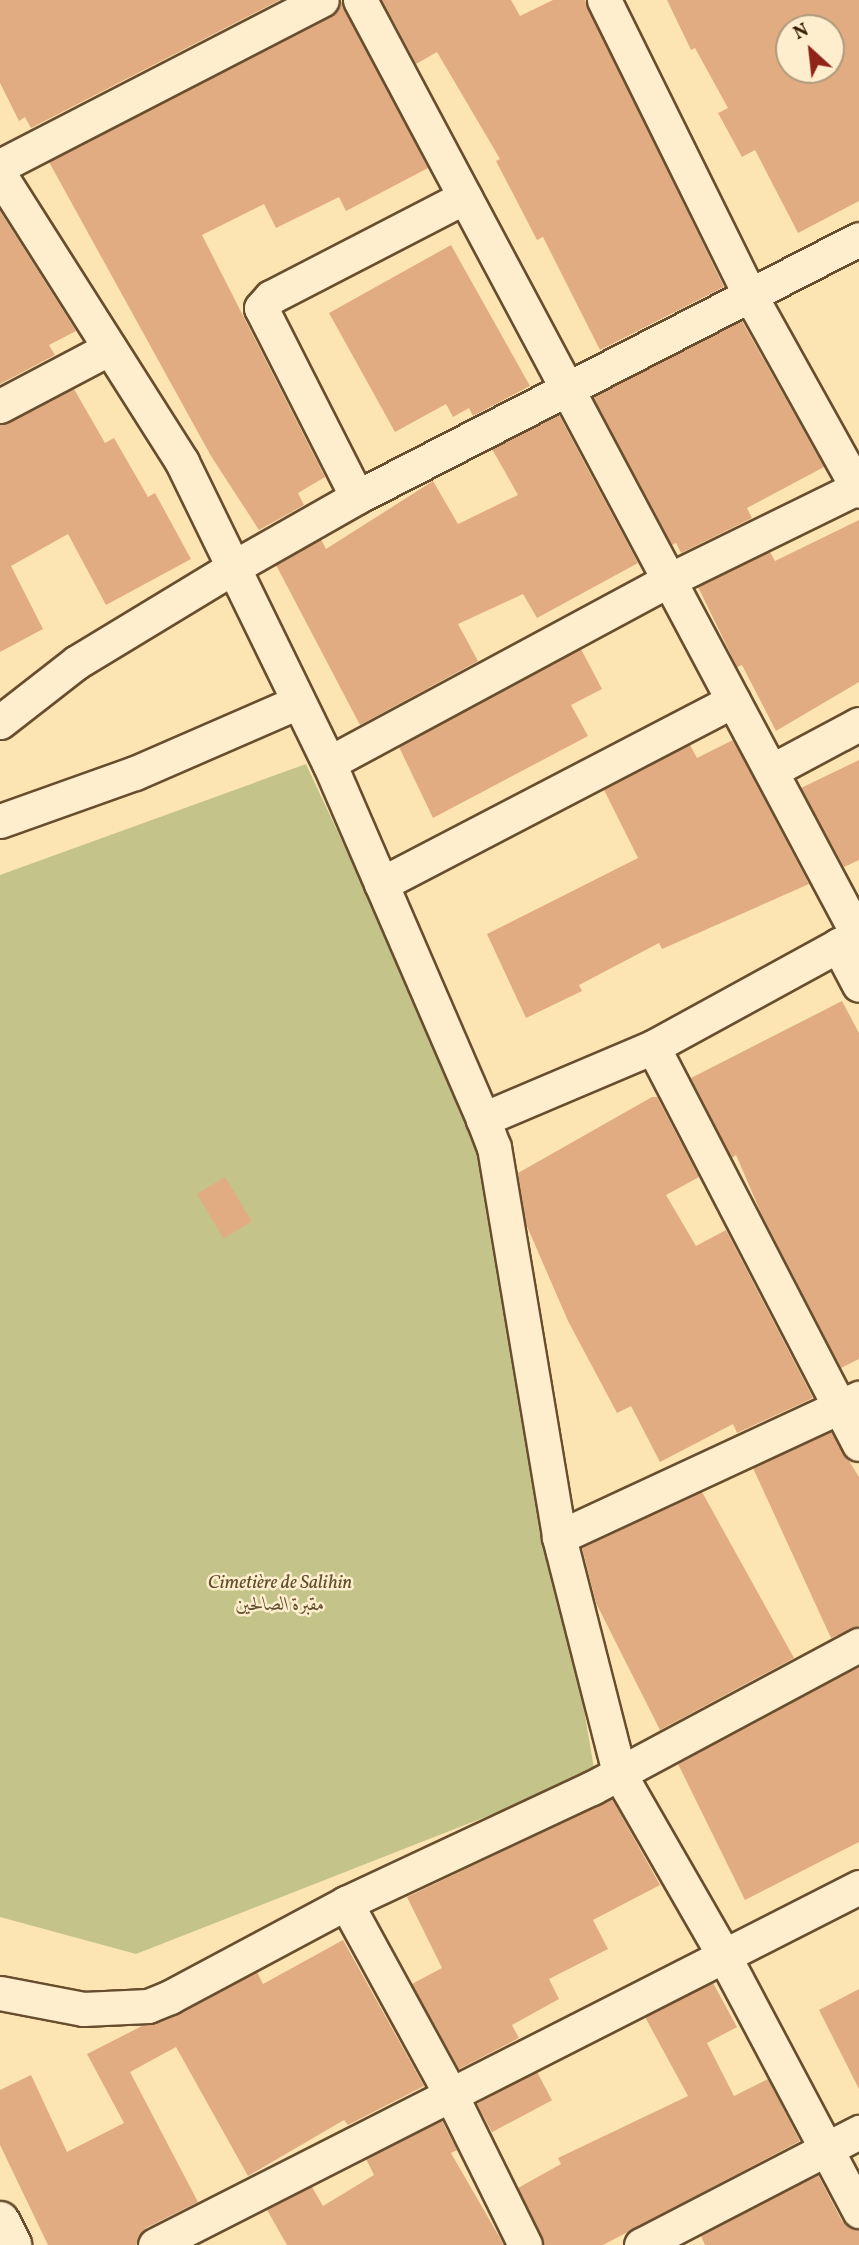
<!DOCTYPE html>
<meta charset="utf-8">
<style>
body{margin:0}
#map{position:relative;width:859px;height:2245px;overflow:hidden;background:#fde5b3;font-family:Vollkorn,Amiri,serif}
div>[style]{position:absolute}
.green>*{inset:0;background:#c3c38a}
.building>*{inset:0;background:#e2ac83;transform-origin:0 0}
.roads{filter:drop-shadow(2px 0 #684e2e) drop-shadow(-2px 0 #684e2e) drop-shadow(0 2px #684e2e) drop-shadow(0 -2px #684e2e)}
.minor>*{height:33px;margin:-16.5px;padding:0 16.5px;transform-origin:16.5px;border-radius:16.5px;background:#feeece}
.tertiary>*{height:38px;margin:-19px;padding:0 19px;transform-origin:19px;border-radius:19px;background:#feeece}
span{translate:-50% -50%;white-space:nowrap;text-align:center;line-height:1.15;-webkit-text-stroke:5px #feeece;paint-order:stroke}
.park-label{font-size:19px;color:#604e2b;font-style:italic}
.north{position:absolute;left:775px;top:14px;width:70px;height:70px;box-sizing:border-box;background:#feeece;border:2px solid #ae9a7c;border-radius:50%;rotate:333deg;font-size:19px;font-weight:700;line-height:28px;text-align:center;color:#361c02}
.north::after{content:'';display:block;margin:auto;width:24px;height:32px;background:#8f2418;clip-path:polygon(50% 0,100% 100%,50% 72%,0 100%)}
</style>
<div id="map">
<div class="green">
<i style="clip-path:polygon(306px 764px,488px 1153px,595px 1774px,136px 1954px,0 1917px,0 875px)"></i>
</div>
<div class="building">
<i style="clip-path:polygon(0 0,280px 0,31px 128px,25px 117px,19px 121px,0 83px)"></i>
<i style="clip-path:polygon(382px 0,511px 0,520px 16px,553px 0,585px 0,724px 287px,600px 350px,543px 237px,537px 240px,496px 161px,500px 159px,437px 52px,416px 64px)"></i>
<i style="clip-path:polygon(evenodd,667px 0,859px 0,859px 201px,798px 233px,755px 150px,742px 157px,718px 113px,728px 108px,695px 48px,691px 50px,667px 0,789px 28px,831px 28px,831px 70px,789px 70px,789px 28px)"></i>
<i style="clip-path:polygon(341px 1px,428px 168px,346px 211px,339px 197px,276px 228px,264px 204px,202px 235px,325px 477px,298px 493px,304px 505px,259px 530px,211px 456px,49px 162px,331px 17px)"></i>
<i style="clip-path:polygon(0 211px,76px 331px,49px 345px,55px 355px,0 384px)"></i>
<i style="clip-path:polygon(451px 245px,530px 386px,473px 416px,469px 408px,453px 417px,446px 404px,395px 432px,329px 313px)"></i>
<i style="clip-path:polygon(742px 321px,824px 467px,747px 508px,752px 518px,681px 553px,676px 543px,672px 545px,593px 397px)"></i>
<i style="clip-path:polygon(74px 389px,105px 443px,114px 438px,148px 497px,155px 493px,191px 559px,106px 605px,68px 534px,11px 566px,43px 629px,0 652px,0 425px)"></i>
<i style="clip-path:polygon(559px 415px,638px 563px,537px 618px,523px 594px,458px 624px,478px 661px,360px 725px,276px 565px,321px 539px,326px 549px,433px 481px,458px 524px,518px 495px,492px 449px)"></i>
<i style="clip-path:polygon(859px 520px,859px 682px,776px 731px,742px 665px,737px 667px,698px 587px,770px 552px,775px 561px)"></i>
<i style="clip-path:polygon(581px 649px,602px 689px,571px 705px,588px 736px,433px 818px,399px 747px)"></i>
<i style="clip-path:polygon(733px 740px,809px 884px,662px 949px,659px 943px,579px 985px,582px 991px,526px 1018px,487px 934px,638px 858px,604px 790px,690px 745px,697px 758px)"></i>
<i style="clip-path:polygon(859px 760px,859px 860px,844px 867px,801px 788px)"></i>
<i style="clip-path:polygon(842px 1001px,859px 1033px,859px 1359px,841px 1368px,761px 1213px,736px 1155px,732px 1158px,691px 1078px)"></i>
<i style="clip-path:polygon(652px 1097px,657px 1097px,699px 1177px,666px 1195px,696px 1246px,726px 1230px,813px 1398px,737px 1433px,733px 1424px,660px 1462px,631px 1406px,617px 1413px,568px 1321px,526px 1224px,518px 1173px)"></i>
<i style="left:225px;top:1177px;width:52px;height:33px;rotate:59deg"></i>
<i style="clip-path:polygon(831px 1432px,859px 1477px,859px 1626px,831px 1638px,753px 1468px)"></i>
<i style="clip-path:polygon(702px 1492px,794px 1658px,660px 1730px,596px 1603px,582px 1548px)"></i>
<i style="clip-path:polygon(859px 1667px,859px 1842px,745px 1900px,678px 1764px)"></i>
<i style="clip-path:polygon(612px 1799px,660px 1885px,593px 1920px,608px 1949px,549px 1979px,559px 1999px,512px 2025px,519px 2038px,459px 2069px,412px 1984px,442px 1968px,407px 1897px)"></i>
<i style="clip-path:polygon(343px 1940px,424px 2086px,348px 2125px,344px 2120px,248px 2176px,176px 2047px,130px 2072px,198px 2202px,146px 2228px,136px 2245px,48px 2245px,0 2145px,0 2090px,31px 2075px,67px 2152px,124px 2123px,87px 2054px,142px 2026px,179px 2014px,257px 1972px,263px 1984px)"></i>
<i style="clip-path:polygon(713px 1983px,737px 2027px,707px 2043px,734px 2096px,768px 2079px,800px 2141px,603px 2245px,544px 2245px,518px 2188px,561px 2164px,558px 2158px,688px 2096px,645px 2017px)"></i>
<i style="clip-path:polygon(859px 1989px,859px 2089px,819px 2010px)"></i>
<i style="left:537px;top:2072px;width:32px;height:68px;rotate:62deg"></i>
<i style="clip-path:polygon(442px 2121px,457px 2150px,451px 2153px,504px 2245px,287px 2245px,267px 2210px,312px 2187px,323px 2206px,374px 2175px,366px 2159px)"></i>
<i style="clip-path:polygon(818px 2175px,842px 2221px,859px 2230px,859px 2245px,705px 2245px,701px 2236px)"></i>
</div>
<div class="roads">
<div class="minor">
<i style="left:360px;top:0;width:1059px;rotate:61.96deg"></i>
<i style="left:604px;top:0;width:329px;rotate:63.7deg"></i>
<i style="left:750px;top:295px;width:224px;rotate:60.9deg"></i>
<i style="left:0;top:166px;width:362px;rotate:-27.3deg"></i>
<i style="left:0;top:175px;width:340px;rotate:57.6deg"></i>
<i style="left:182px;top:462px;width:335px;rotate:64deg"></i>
<i style="left:329px;top:763px;width:388px;rotate:66.6deg"></i>
<i style="left:0;top:406px;width:124px;rotate:-27.8deg"></i>
<i style="left:357px;top:497px;width:212px;rotate:-116.9deg"></i>
<i style="left:261px;top:308px;width:15px;rotate:-48deg"></i>
<i style="left:271px;top:297px;width:218px;rotate:-27.3deg"></i>
<i style="left:0;top:722px;width:98px;rotate:-37.9deg"></i>
<i style="left:77px;top:662px;width:184px;rotate:-31.2deg"></i>
<i style="left:234px;top:567px;width:142px;rotate:-29.6deg"></i>
<i style="left:357px;top:497px;width:564px;rotate:-27.2deg"></i>
<i style="left:329px;top:763px;width:386px;rotate:-28.3deg"></i>
<i style="left:669px;top:580px;width:209px;rotate:-26.1deg"></i>
<i style="left:771px;top:771px;width:100px;rotate:-28.1deg"></i>
<i style="left:0;top:821px;width:143px;rotate:-19.6deg"></i>
<i style="left:135px;top:773px;width:178px;rotate:-23.5deg"></i>
<i style="left:381px;top:884px;width:397px;rotate:-27.5deg"></i>
<i style="left:859px;top:934px;width:235px;rotate:151.3deg"></i>
<i style="left:653px;top:1047px;width:185px;rotate:157deg"></i>
<i style="left:483px;top:1119px;width:30px;rotate:69deg"></i>
<i style="left:494px;top:1147px;width:395px;rotate:80.5deg"></i>
<i style="left:559px;top:1537px;width:244px;rotate:75.7deg"></i>
<i style="left:619px;top:1773px;width:209px;rotate:60.1deg"></i>
<i style="left:723px;top:1954px;width:291px;rotate:62.1deg"></i>
<i style="left:838px;top:945px;width:45px;rotate:62.3deg"></i>
<i style="left:653px;top:1047px;width:447px;rotate:62.6deg"></i>
<i style="left:559px;top:1537px;width:331px;rotate:-24.9deg"></i>
<i style="left:346px;top:1903px;width:217px;rotate:61.3deg"></i>
<i style="left:450px;top:2093px;width:169px;rotate:63.7deg"></i>
<i style="left:0;top:1993px;width:85px;rotate:10.9deg"></i>
<i style="left:83px;top:2009px;width:65px;rotate:-2.6deg"></i>
<i style="left:148px;top:2006px;width:24px;rotate:-22deg"></i>
<i style="left:170px;top:1997px;width:200px;rotate:-28.1deg"></i>
<i style="left:346px;top:1903px;width:272px;rotate:-25.1deg"></i>
<i style="left:592px;top:1788px;width:303px;rotate:-28.2deg"></i>
<i style="left:155px;top:2245px;width:790px;rotate:-26.95deg"></i>
<i style="left:641px;top:2245px;width:246px;rotate:-27.4deg"></i>
</div>
<div class="tertiary">
<i style="left:0;top:2221px;width:27px;rotate:63deg"></i>
</div>
</div>
<div class="park-label">
<span style="left:280px;top:1595px">Cimetière de Salihin<br>مقبرة الصالحين</span>
</div>
<div class="north">N</div>
</div>
